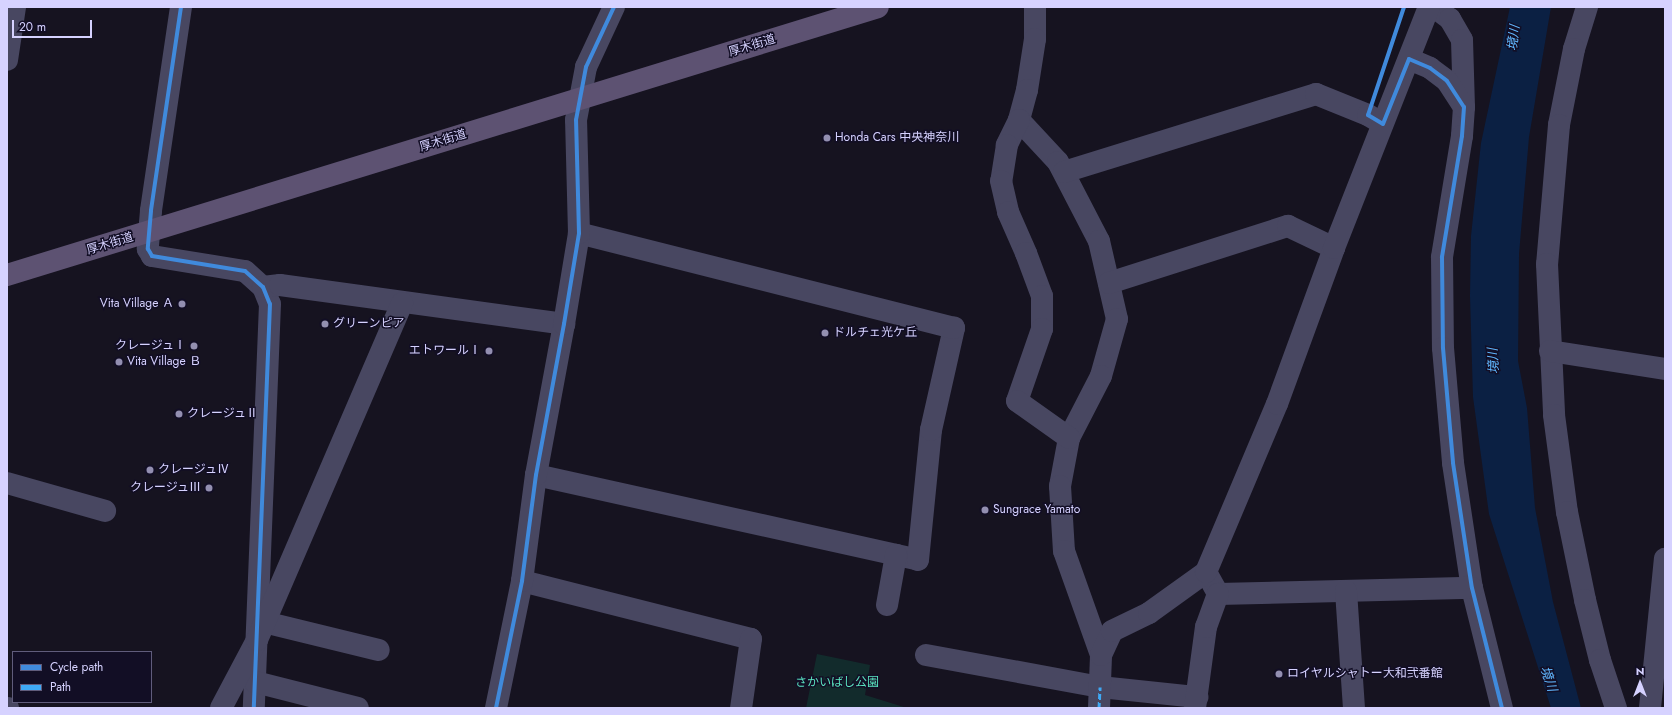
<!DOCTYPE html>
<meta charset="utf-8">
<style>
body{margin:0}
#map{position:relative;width:1672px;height:715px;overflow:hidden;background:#161320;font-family:Jost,"Noto Sans JP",sans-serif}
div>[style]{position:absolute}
.green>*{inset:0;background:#122b2c}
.water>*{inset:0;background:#0b2043}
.minor>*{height:22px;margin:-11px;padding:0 11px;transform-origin:11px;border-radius:11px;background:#484761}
.major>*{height:22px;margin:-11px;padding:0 11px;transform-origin:11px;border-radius:11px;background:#5d5272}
.quiet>*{height:3px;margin-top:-1.5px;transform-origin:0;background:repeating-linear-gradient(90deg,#3fa9f5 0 6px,transparent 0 9px)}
.cycleway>*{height:4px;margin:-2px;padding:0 2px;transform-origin:2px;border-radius:2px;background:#408adc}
.dots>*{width:11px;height:11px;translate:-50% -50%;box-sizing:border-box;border:2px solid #120e25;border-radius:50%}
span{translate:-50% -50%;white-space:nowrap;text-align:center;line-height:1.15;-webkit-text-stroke:3px #120e25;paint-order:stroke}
.street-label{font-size:12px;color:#d6d2ff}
.poi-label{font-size:12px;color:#d6d2ff}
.left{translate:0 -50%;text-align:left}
.right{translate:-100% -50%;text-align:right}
.park-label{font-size:12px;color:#5ae3bf}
.water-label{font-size:13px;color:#60b7ff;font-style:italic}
.frame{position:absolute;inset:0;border:8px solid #d6d2ff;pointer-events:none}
.legend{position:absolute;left:12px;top:651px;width:140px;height:52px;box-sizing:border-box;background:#120e25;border:1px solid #605c7c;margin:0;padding:5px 7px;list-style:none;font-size:12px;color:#d6d2ff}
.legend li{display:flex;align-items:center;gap:8px;height:20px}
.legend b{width:20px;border:1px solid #605c7c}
.north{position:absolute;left:1620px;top:663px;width:40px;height:40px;-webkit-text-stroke:3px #120e25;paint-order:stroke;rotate:0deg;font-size:11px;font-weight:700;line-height:16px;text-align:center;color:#d6d2ff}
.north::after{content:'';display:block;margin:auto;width:14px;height:18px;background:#d6d2ff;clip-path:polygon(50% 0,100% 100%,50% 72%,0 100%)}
.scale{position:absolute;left:12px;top:20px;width:80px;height:18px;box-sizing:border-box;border:2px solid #d6d2ff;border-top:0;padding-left:5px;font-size:12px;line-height:14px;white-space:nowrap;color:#d6d2ff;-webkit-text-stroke:3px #120e25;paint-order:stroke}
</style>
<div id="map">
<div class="green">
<i style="clip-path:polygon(817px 654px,870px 665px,865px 695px,907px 708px,806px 708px)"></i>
</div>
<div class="water">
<i style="clip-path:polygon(1510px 7px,1551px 7px,1529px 137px,1519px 254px,1518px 361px,1527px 408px,1535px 508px,1553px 602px,1581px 708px,1551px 708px,1489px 514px,1473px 397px,1470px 296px,1471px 236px,1481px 143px)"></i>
</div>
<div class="minor">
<i style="left:181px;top:7px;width:206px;rotate:98.4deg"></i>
<i style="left:151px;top:211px;width:38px;rotate:95deg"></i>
<i style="left:148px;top:249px;width:8px;rotate:60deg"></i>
<i style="left:152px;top:256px;width:94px;rotate:9.2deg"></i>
<i style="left:245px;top:271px;width:24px;rotate:42deg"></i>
<i style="left:263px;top:287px;width:18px;rotate:68deg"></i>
<i style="left:270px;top:304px;width:404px;rotate:92.3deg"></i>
<i style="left:1035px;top:7px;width:32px;rotate:90deg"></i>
<i style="left:1035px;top:39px;width:52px;rotate:98.9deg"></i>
<i style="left:1027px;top:90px;width:31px;rotate:105deg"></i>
<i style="left:1019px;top:120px;width:57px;rotate:47.1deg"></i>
<i style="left:1058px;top:162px;width:89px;rotate:62.6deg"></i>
<i style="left:1099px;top:241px;width:80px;rotate:77deg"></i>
<i style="left:1117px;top:319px;width:59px;rotate:105.7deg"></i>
<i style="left:1101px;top:376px;width:70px;rotate:117.3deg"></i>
<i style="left:1069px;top:438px;width:49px;rotate:100.6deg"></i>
<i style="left:1060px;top:486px;width:65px;rotate:86.5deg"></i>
<i style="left:1064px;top:551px;width:110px;rotate:70.4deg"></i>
<i style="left:1434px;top:7px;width:20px;rotate:37deg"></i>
<i style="left:1450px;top:19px;width:24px;rotate:60deg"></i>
<i style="left:1462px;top:40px;width:67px;rotate:88.3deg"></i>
<i style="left:1464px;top:107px;width:29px;rotate:94deg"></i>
<i style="left:1462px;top:136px;width:123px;rotate:99.4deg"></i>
<i style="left:1442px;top:257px;width:91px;rotate:89.4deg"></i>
<i style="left:1443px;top:348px;width:115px;rotate:85deg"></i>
<i style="left:1453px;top:463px;width:126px;rotate:81.4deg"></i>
<i style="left:1472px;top:588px;width:124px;rotate:76deg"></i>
<i style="left:1587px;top:7px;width:44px;rotate:107.2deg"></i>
<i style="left:1574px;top:49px;width:77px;rotate:101.2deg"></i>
<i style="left:1559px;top:125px;width:140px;rotate:94.9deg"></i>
<i style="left:1547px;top:264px;width:151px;rotate:87.3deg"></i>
<i style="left:1554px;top:415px;width:98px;rotate:82.4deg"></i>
<i style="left:1567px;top:512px;width:90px;rotate:78.4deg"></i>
<i style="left:1585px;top:600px;width:62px;rotate:76deg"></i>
<i style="left:1600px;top:660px;width:51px;rotate:71.6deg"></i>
<i style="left:1409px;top:59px;width:23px;rotate:23deg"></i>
<i style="left:1430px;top:68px;width:21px;rotate:37deg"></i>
<i style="left:1447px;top:81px;width:31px;rotate:57deg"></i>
<i style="left:7px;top:60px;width:54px;rotate:-81.4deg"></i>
<i style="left:1019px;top:120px;width:28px;rotate:116deg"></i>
<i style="left:1007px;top:145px;width:36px;rotate:99deg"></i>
<i style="left:1001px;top:181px;width:32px;rotate:77deg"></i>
<i style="left:1008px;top:212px;width:45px;rotate:66.3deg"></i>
<i style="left:1026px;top:253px;width:46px;rotate:69.6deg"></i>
<i style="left:1042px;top:296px;width:33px;rotate:90deg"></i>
<i style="left:1042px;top:329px;width:76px;rotate:109.1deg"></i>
<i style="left:1017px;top:401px;width:64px;rotate:35.4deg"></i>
<i style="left:1064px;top:172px;width:264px;rotate:-17.2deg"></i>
<i style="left:1316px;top:94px;width:56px;rotate:22deg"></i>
<i style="left:1368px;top:115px;width:17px;rotate:31deg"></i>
<i style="left:1109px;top:283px;width:188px;rotate:-17.7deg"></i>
<i style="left:1288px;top:226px;width:51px;rotate:25.6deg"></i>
<i style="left:263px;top:287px;width:17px;rotate:-7deg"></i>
<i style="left:280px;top:285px;width:287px;rotate:7.8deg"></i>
<i style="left:1550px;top:351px;width:116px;rotate:8.9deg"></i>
<i style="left:536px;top:475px;width:391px;rotate:12.5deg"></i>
<i style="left:918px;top:560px;width:131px;rotate:-84.3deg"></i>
<i style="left:931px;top:430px;width:105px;rotate:-77.3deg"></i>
<i style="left:954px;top:328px;width:387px;rotate:-165.8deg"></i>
<i style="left:7px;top:483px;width:102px;rotate:15.9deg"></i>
<i style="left:1206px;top:572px;width:25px;rotate:61deg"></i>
<i style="left:1218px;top:594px;width:254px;rotate:-1.4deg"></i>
<i style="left:522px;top:581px;width:236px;rotate:14.2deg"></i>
<i style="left:751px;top:639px;width:70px;rotate:98.2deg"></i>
<i style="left:1346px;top:591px;width:117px;rotate:86.1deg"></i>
<i style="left:887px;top:605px;width:51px;rotate:-79.8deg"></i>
<i style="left:264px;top:622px;width:118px;rotate:13.7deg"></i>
<i style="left:926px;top:655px;width:177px;rotate:10.4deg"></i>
<i style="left:1100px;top:687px;width:98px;rotate:5.9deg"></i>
<i style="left:255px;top:682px;width:106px;rotate:14.2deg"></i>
<i style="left:7px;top:708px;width:1px"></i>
<i style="left:221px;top:708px;width:77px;rotate:-62.1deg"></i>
<i style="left:257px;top:640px;width:367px;rotate:-66.7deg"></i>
<i style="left:496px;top:708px;width:130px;rotate:-78.4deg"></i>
<i style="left:522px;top:581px;width:107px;rotate:-82.5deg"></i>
<i style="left:536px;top:475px;width:154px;rotate:-79.5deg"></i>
<i style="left:564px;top:324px;width:92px;rotate:-80.6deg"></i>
<i style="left:579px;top:233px;width:113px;rotate:-91.5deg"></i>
<i style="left:576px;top:120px;width:54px;rotate:-79.3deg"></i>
<i style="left:586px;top:67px;width:66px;rotate:-65deg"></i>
<i style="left:1099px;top:708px;width:53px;rotate:-87.8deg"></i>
<i style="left:1101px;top:655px;width:26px;rotate:-65deg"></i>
<i style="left:1112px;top:631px;width:41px;rotate:-25.9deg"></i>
<i style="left:1149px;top:613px;width:70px;rotate:-35.7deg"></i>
<i style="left:1206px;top:572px;width:182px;rotate:-67.1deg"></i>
<i style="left:1277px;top:404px;width:166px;rotate:-69.9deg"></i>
<i style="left:1334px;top:248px;width:259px;rotate:-68.5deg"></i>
<i style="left:1195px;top:708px;width:82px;rotate:-82.3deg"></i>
<i style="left:1206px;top:627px;width:35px;rotate:-70deg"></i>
<i style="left:1650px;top:708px;width:150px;rotate:-84.3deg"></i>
</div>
<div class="major">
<i style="left:7px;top:275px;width:911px;rotate:-17.1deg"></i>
</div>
<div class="quiet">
<i style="left:1099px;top:708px;width:21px;rotate:-87deg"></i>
</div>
<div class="cycleway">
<i style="left:181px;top:7px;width:206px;rotate:98.4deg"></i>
<i style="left:151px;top:211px;width:38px;rotate:95deg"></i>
<i style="left:148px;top:249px;width:8px;rotate:60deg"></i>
<i style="left:152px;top:256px;width:94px;rotate:9.2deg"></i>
<i style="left:245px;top:271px;width:24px;rotate:42deg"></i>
<i style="left:263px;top:287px;width:18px;rotate:68deg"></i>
<i style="left:270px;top:304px;width:404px;rotate:92.3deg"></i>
<i style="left:1404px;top:7px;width:114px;rotate:108.4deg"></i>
<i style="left:1368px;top:115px;width:17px;rotate:31deg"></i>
<i style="left:1383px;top:124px;width:70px;rotate:-68.2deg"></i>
<i style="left:1409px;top:59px;width:23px;rotate:23deg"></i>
<i style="left:1430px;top:68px;width:21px;rotate:37deg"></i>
<i style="left:1447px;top:81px;width:31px;rotate:57deg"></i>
<i style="left:1464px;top:107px;width:29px;rotate:94deg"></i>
<i style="left:1462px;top:136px;width:123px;rotate:99.4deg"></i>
<i style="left:1442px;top:257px;width:91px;rotate:89.4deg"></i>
<i style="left:1443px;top:348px;width:115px;rotate:85deg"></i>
<i style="left:1453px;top:463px;width:126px;rotate:81.4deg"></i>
<i style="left:1472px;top:588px;width:124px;rotate:76deg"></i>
<i style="left:496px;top:708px;width:130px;rotate:-78.4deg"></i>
<i style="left:522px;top:581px;width:107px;rotate:-82.5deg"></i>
<i style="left:536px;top:475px;width:154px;rotate:-79.5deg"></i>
<i style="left:564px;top:324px;width:92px;rotate:-80.6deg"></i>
<i style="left:579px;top:233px;width:113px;rotate:-91.5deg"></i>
<i style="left:576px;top:120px;width:54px;rotate:-79.3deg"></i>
<i style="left:586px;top:67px;width:66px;rotate:-65deg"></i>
</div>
<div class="dots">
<i style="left:827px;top:138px;background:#938fb1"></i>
<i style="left:182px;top:304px;background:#938fb1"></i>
<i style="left:325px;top:324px;background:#938fb1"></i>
<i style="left:825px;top:333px;background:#938fb1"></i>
<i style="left:194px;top:346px;background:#938fb1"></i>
<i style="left:489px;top:351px;background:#938fb1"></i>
<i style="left:119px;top:362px;background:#938fb1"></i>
<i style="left:179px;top:414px;background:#938fb1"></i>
<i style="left:150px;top:470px;background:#938fb1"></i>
<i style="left:209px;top:488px;background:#938fb1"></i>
<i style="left:985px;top:510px;background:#938fb1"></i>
<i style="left:1279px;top:674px;background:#938fb1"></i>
</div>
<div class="street-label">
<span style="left:752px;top:46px;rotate:-17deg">厚木街道</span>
<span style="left:443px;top:141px;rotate:-17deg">厚木街道</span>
<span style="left:110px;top:244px;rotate:-17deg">厚木街道</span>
</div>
<div class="poi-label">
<span class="left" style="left:835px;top:138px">Honda Cars 中央神奈川</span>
<span class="right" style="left:174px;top:304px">Vita Village Ａ</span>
<span class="left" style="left:333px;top:324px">グリーンピア</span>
<span class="left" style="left:833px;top:333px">ドルチェ光ケ丘</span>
<span class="right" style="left:186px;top:346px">クレージュⅠ</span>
<span class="right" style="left:481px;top:351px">エトワールⅠ</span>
<span class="left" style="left:127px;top:362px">Vita Village Ｂ</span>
<span class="left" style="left:187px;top:414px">クレージュⅡ</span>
<span class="left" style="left:158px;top:470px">クレージュⅣ</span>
<span class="right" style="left:201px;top:488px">クレージュⅢ</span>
<span class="left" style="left:993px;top:510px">Sungrace Yamato</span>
<span class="left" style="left:1287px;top:674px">ロイヤルシャトー大和弐番館</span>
</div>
<div class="park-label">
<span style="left:837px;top:683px">さかいばし公園</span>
</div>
<div class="water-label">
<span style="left:1514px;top:38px;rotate:-83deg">境川</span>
<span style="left:1494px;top:361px;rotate:-93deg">境川</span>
<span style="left:1548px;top:679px;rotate:72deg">境川</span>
</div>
<div class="frame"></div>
<ul class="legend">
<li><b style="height:5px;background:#408adc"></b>Cycle path</li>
<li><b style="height:5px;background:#3fa9f5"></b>Path</li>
</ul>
<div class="north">N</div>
<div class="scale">20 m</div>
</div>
